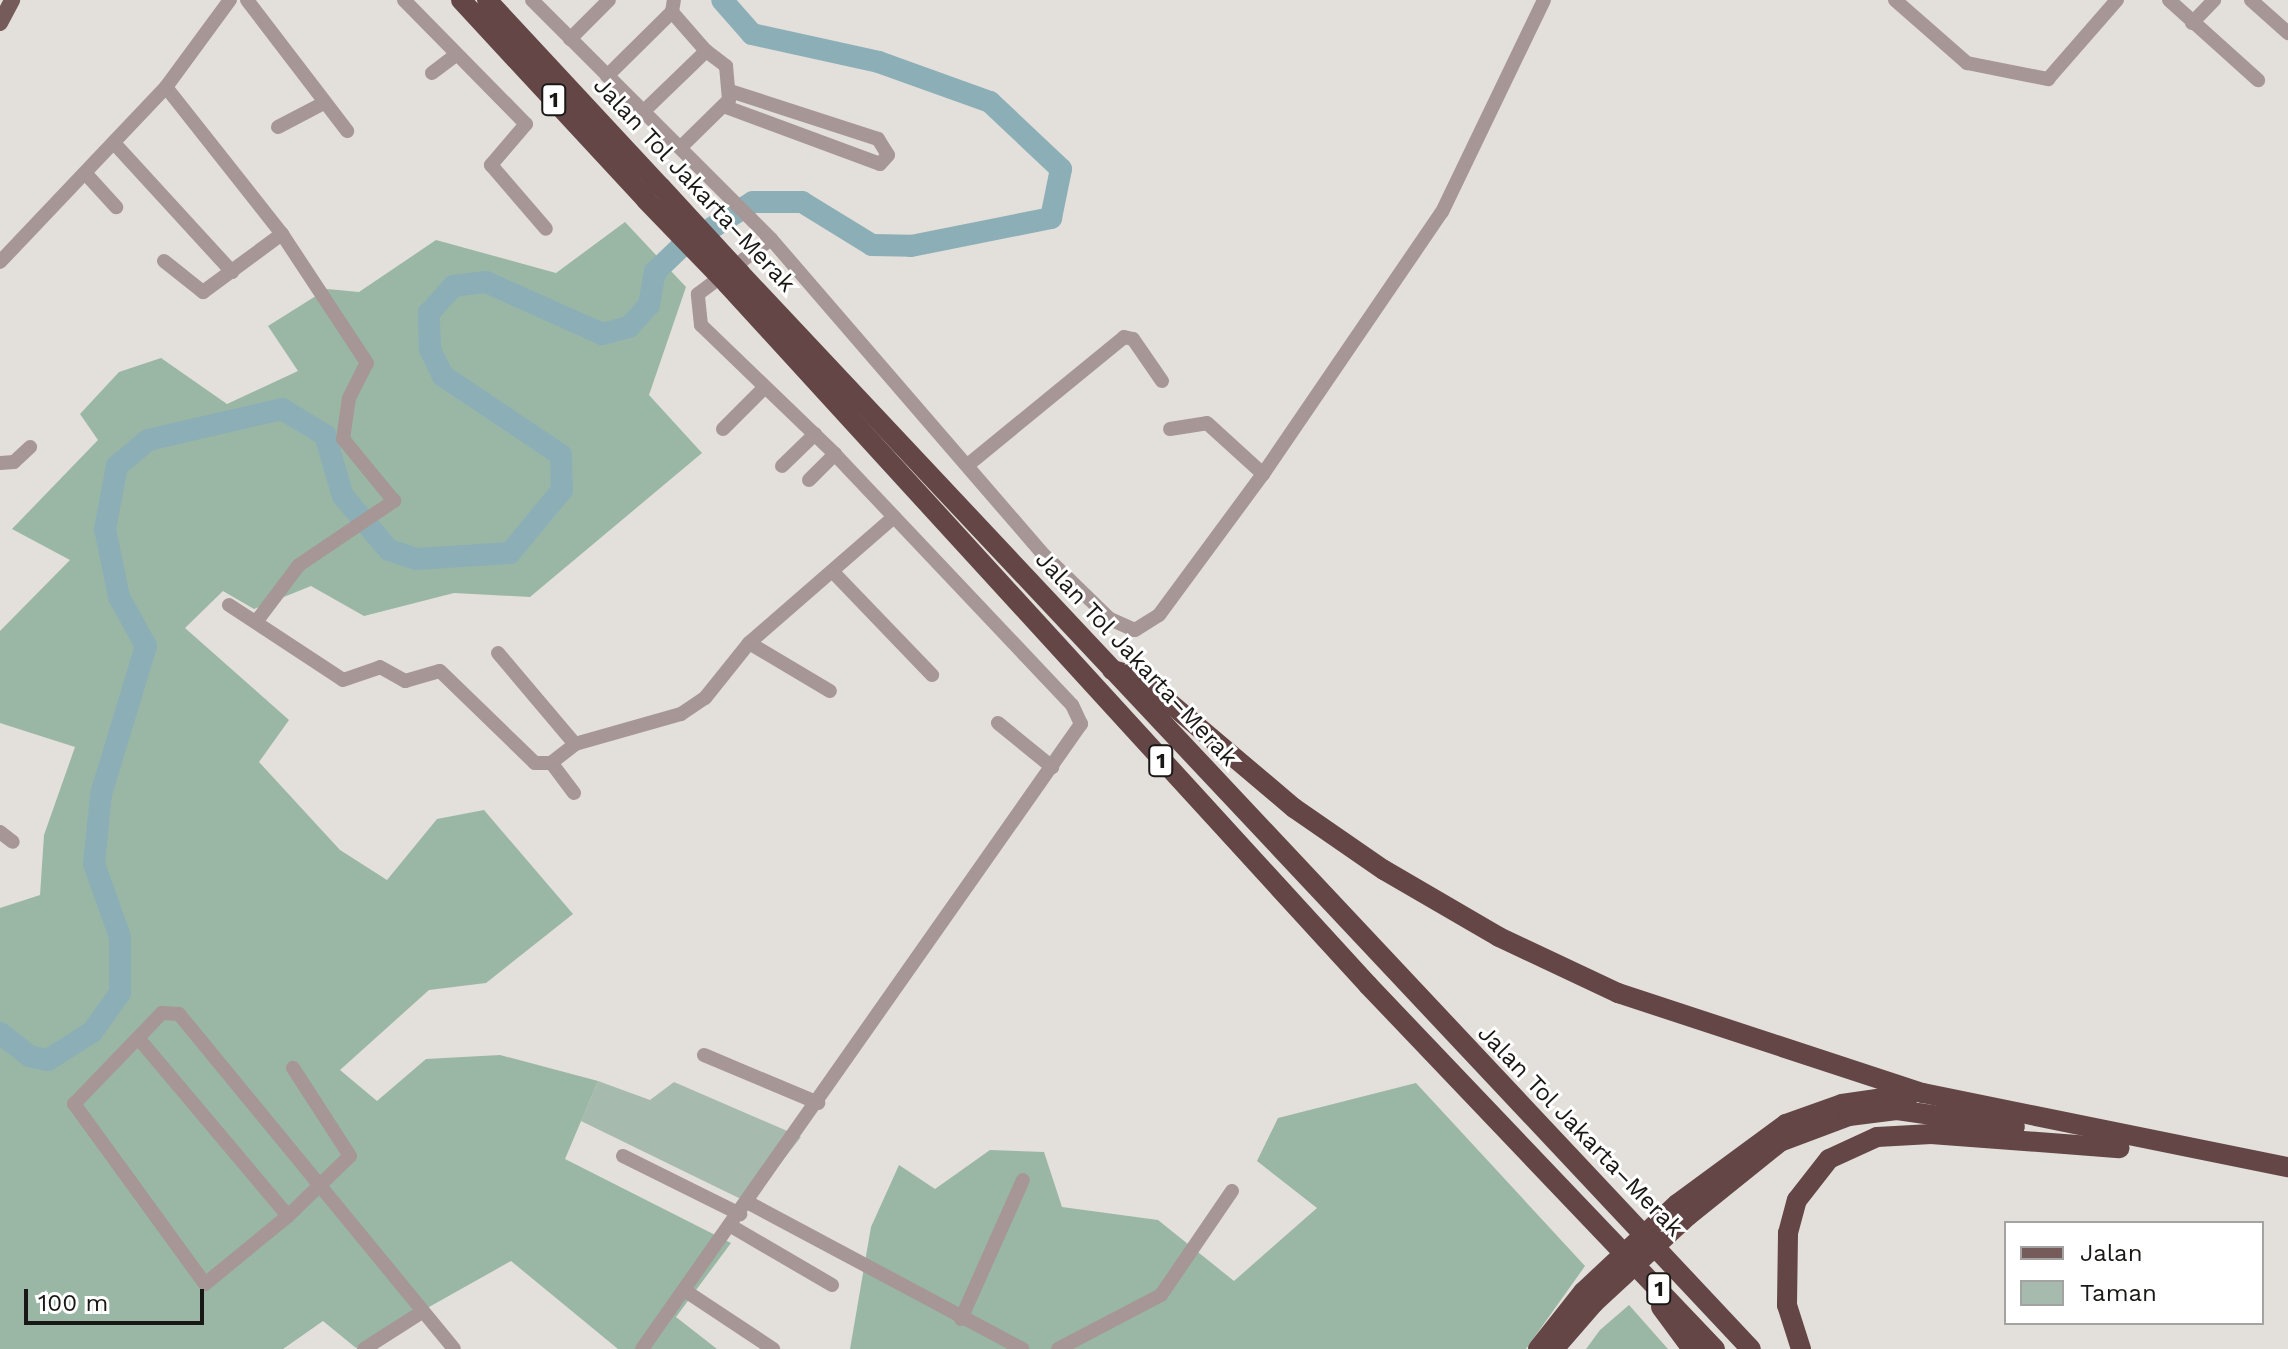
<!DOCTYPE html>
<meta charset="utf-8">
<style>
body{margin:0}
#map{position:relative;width:2288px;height:1349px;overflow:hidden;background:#e3dfda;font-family:"Work Sans",sans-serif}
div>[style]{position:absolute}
.green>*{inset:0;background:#a7baae}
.forest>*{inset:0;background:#9ab7a5}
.river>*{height:22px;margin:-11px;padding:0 11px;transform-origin:11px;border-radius:11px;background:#8cafb7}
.minor>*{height:14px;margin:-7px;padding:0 7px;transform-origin:7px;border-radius:7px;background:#a69796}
.major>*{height:16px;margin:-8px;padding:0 8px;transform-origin:8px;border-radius:8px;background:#755b5a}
.highway>*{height:20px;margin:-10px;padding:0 10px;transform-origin:10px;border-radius:10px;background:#634645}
.highway-bridge>*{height:20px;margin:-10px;padding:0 10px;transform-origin:10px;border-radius:10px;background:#634645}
span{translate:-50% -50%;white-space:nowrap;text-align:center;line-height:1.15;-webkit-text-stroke:6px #fff;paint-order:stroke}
.shield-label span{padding:2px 6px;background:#fff;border:2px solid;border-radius:6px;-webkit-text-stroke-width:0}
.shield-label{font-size:22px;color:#191816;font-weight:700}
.street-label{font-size:24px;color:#191816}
.legend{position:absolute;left:2004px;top:1221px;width:260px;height:104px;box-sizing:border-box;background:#fff;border:2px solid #a3a3a2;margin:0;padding:10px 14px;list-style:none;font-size:24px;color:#191816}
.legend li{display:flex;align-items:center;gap:16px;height:40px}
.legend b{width:40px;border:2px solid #a3a3a2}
.scale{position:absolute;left:24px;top:1289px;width:180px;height:36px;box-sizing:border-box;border:4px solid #191816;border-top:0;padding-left:10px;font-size:24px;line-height:28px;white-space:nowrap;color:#191816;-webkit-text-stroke:6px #fff;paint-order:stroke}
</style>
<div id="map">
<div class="green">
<i style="clip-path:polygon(598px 1081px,650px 1100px,674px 1082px,801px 1137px,749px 1203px,581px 1121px)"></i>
</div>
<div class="forest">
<i style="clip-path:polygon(625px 222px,686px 287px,649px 395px,702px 453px,530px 597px,454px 593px,364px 616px,311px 586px,254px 609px,223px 591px,185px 628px,289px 720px,259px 762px,340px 850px,387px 880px,437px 819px,484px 810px,573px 914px,486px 983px,429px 990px,340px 1070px,377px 1101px,426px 1059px,500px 1055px,598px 1081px,565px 1159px,731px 1243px,676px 1317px,717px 1349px,618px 1349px,511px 1261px,356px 1348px,323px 1321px,283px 1349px,0 1349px,0 908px,40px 895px,44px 835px,75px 747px,0 723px,0 631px,70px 560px,12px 529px,98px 440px,80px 414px,119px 372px,161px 358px,227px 404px,298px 371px,268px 326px,327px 289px,359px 292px,436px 240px,556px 273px)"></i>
<i style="clip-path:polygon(1416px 1083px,1585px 1266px,1526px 1349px,850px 1349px,871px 1227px,899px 1165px,935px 1189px,990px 1150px,1044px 1152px,1062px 1207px,1158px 1220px,1234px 1281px,1317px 1208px,1257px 1161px,1278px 1118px)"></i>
<i style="clip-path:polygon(1629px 1305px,1668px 1349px,1586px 1349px,1600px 1330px)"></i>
</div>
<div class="river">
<i style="left:0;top:1033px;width:37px;rotate:38deg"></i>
<i style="left:29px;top:1056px;width:19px;rotate:12deg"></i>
<i style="left:48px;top:1060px;width:52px;rotate:-32.5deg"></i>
<i style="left:92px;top:1032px;width:48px;rotate:-54.3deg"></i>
<i style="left:120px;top:993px;width:56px;rotate:-90deg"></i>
<i style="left:120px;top:937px;width:77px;rotate:-109.6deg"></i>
<i style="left:94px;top:864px;width:70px;rotate:-84.3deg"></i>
<i style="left:101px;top:794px;width:155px;rotate:-73.1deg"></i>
<i style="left:146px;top:646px;width:56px;rotate:-118.9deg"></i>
<i style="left:119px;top:597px;width:69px;rotate:-101.6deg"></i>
<i style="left:105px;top:529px;width:64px;rotate:-79.2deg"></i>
<i style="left:117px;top:466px;width:40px;rotate:-40deg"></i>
<i style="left:148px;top:440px;width:138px;rotate:-13deg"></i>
<i style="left:282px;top:409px;width:50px;rotate:31.2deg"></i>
<i style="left:325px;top:435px;width:64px;rotate:73.6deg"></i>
<i style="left:343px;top:496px;width:71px;rotate:49.6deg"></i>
<i style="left:389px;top:550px;width:29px;rotate:18deg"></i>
<i style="left:417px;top:559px;width:93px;rotate:-3.7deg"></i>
<i style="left:510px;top:553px;width:82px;rotate:-50.5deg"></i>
<i style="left:562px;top:490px;width:35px;rotate:-92deg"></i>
<i style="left:561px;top:455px;width:142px;rotate:-146.2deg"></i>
<i style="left:443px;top:376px;width:30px;rotate:-116deg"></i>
<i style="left:430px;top:349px;width:36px;rotate:-92deg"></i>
<i style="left:429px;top:313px;width:36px;rotate:-48deg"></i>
<i style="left:453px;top:286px;width:33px;rotate:-7deg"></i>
<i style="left:486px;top:282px;width:127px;rotate:24.1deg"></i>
<i style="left:602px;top:334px;width:28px;rotate:-15deg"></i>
<i style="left:629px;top:327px;width:30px;rotate:-48deg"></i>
<i style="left:649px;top:305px;width:34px;rotate:-80deg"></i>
<i style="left:655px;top:272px;width:35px;rotate:-44deg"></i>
<i style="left:680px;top:248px;width:86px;rotate:-32.2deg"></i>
<i style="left:753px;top:202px;width:49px"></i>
<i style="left:802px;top:202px;width:82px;rotate:31.6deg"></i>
<i style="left:872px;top:245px;width:39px;rotate:1deg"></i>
<i style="left:911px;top:246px;width:143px;rotate:-11.3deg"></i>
<i style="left:1051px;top:218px;width:50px;rotate:-78.5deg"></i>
<i style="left:1061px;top:169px;width:98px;rotate:-136.7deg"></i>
<i style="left:990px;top:102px;width:118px;rotate:-160.2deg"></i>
<i style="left:879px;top:62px;width:130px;rotate:-167.6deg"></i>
<i style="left:752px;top:34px;width:45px;rotate:-131.4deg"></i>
</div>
<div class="minor">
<i style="left:247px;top:0;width:165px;rotate:52.6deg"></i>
<i style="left:404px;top:0;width:174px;rotate:45.5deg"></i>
<i style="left:526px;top:124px;width:54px;rotate:130.5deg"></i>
<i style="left:491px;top:165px;width:84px;rotate:49.3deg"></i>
<i style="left:532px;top:0;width:338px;rotate:45deg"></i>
<i style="left:771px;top:239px;width:413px;rotate:49.2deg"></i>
<i style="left:1041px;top:552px;width:96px;rotate:44.2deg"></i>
<i style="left:1110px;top:619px;width:27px;rotate:24deg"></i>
<i style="left:1135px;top:630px;width:28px;rotate:-32deg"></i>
<i style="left:1159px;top:615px;width:175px;rotate:-53.6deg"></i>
<i style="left:1263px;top:474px;width:317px;rotate:-55.7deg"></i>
<i style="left:1442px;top:212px;width:235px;rotate:-64.3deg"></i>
<i style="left:1895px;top:0;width:96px;rotate:41.2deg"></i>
<i style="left:1967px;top:63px;width:83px;rotate:11.2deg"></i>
<i style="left:2048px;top:79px;width:105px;rotate:-48.9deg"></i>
<i style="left:2169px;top:0;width:120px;rotate:42deg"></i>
<i style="left:2251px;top:0;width:50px;rotate:41.7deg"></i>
<i style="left:2192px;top:23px;width:32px;rotate:-46deg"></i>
<i style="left:570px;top:39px;width:55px;rotate:-45deg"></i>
<i style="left:432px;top:73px;width:30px;rotate:-37deg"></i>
<i style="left:607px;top:76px;width:91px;rotate:-44.6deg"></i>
<i style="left:672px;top:12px;width:12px;rotate:-81deg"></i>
<i style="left:726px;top:107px;width:164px;rotate:20.3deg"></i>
<i style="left:880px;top:164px;width:12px;rotate:-48deg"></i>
<i style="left:888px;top:155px;width:19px;rotate:-122deg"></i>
<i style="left:878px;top:139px;width:156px;rotate:-162deg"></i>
<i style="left:645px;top:110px;width:85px;rotate:-44deg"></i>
<i style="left:706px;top:51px;width:52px;rotate:-131.1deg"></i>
<i style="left:278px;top:127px;width:52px;rotate:-27.6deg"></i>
<i style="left:114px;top:143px;width:175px;rotate:47.5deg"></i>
<i style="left:681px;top:147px;width:67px;rotate:-44.4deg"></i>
<i style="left:729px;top:100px;width:34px;rotate:-95deg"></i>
<i style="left:726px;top:66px;width:25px;rotate:-143deg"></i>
<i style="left:86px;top:174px;width:45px;rotate:47.7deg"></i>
<i style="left:164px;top:261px;width:50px;rotate:38.5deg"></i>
<i style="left:203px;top:292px;width:98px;rotate:-36.3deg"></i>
<i style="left:282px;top:234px;width:187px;rotate:-128.3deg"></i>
<i style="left:0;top:262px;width:241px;rotate:-46.5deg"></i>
<i style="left:166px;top:87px;width:108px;rotate:-53.7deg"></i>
<i style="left:723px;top:429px;width:59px;rotate:-45deg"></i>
<i style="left:1170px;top:429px;width:37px;rotate:-9deg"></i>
<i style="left:1207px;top:423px;width:76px;rotate:42.3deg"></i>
<i style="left:0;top:463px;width:14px;rotate:-4deg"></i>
<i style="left:14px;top:462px;width:22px;rotate:-43deg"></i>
<i style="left:969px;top:464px;width:200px;rotate:-39.3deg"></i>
<i style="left:1124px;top:337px;width:9px;rotate:13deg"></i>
<i style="left:1133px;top:339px;width:51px;rotate:55.4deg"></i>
<i style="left:782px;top:466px;width:46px;rotate:-44.1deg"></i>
<i style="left:809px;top:480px;width:37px;rotate:-45deg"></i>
<i style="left:833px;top:572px;width:143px;rotate:46.1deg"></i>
<i style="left:229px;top:605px;width:136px;rotate:33.3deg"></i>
<i style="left:343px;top:680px;width:39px;rotate:-19deg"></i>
<i style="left:380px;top:667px;width:29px;rotate:29deg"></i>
<i style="left:405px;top:681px;width:36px;rotate:-16deg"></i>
<i style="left:440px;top:671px;width:132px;rotate:44.1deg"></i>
<i style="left:535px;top:763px;width:16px"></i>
<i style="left:256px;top:622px;width:71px;rotate:-53deg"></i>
<i style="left:299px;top:565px;width:115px;rotate:-34deg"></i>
<i style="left:394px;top:501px;width:80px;rotate:-129.4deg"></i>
<i style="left:343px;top:439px;width:41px;rotate:-81.7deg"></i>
<i style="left:349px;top:398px;width:39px;rotate:-63deg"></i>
<i style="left:367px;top:363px;width:154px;rotate:-123.4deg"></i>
<i style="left:749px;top:643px;width:94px;rotate:30.7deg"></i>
<i style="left:498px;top:653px;width:119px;rotate:49.8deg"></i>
<i style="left:575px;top:744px;width:110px;rotate:-15.8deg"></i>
<i style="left:681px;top:714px;width:29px;rotate:-34deg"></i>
<i style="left:705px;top:698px;width:70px;rotate:-51.3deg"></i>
<i style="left:749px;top:643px;width:192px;rotate:-41deg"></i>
<i style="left:998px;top:723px;width:70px;rotate:39.2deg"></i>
<i style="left:574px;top:793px;width:38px;rotate:-127deg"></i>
<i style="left:551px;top:763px;width:31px;rotate:-38deg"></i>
<i style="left:0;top:832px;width:16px;rotate:38deg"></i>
<i style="left:139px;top:1039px;width:231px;rotate:49.9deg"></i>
<i style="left:288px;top:1216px;width:86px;rotate:-44.1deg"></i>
<i style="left:350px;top:1156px;width:105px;rotate:-122.9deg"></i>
<i style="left:704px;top:1055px;width:124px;rotate:22.8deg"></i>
<i style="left:623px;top:1156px;width:131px;rotate:26.4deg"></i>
<i style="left:749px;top:1203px;width:310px;rotate:28.1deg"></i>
<i style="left:288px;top:1216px;width:107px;rotate:140.7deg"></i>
<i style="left:205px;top:1284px;width:223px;rotate:-126deg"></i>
<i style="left:74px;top:1104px;width:127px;rotate:-46deg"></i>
<i style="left:162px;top:1013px;width:17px;rotate:3deg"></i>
<i style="left:179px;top:1014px;width:433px;rotate:50.6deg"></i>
<i style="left:731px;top:1226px;width:117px;rotate:30.3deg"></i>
<i style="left:684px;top:1290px;width:107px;rotate:33.5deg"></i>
<i style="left:961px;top:1319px;width:152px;rotate:-66deg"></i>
<i style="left:364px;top:1349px;width:69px;rotate:-32.5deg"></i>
<i style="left:642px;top:1349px;width:764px;rotate:-54.92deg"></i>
<i style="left:1081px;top:724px;width:21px;rotate:-115deg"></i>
<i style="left:1072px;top:705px;width:345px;rotate:-133.4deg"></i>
<i style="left:835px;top:454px;width:186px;rotate:-136.1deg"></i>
<i style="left:701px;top:325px;width:31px;rotate:-96deg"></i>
<i style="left:698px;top:294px;width:91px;rotate:-37deg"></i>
<i style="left:1058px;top:1349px;width:116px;rotate:-27.7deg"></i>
<i style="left:1161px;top:1295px;width:126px;rotate:-55.7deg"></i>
</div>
<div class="major">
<i style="left:0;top:23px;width:26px;rotate:-62deg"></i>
</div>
<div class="highway">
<i style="left:461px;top:0;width:272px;rotate:47.2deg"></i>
<i style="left:487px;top:0;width:255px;rotate:47.1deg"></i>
<i style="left:741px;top:274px;width:1475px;rotate:46.79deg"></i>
<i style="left:727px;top:284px;width:950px;rotate:47.56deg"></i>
<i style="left:1368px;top:985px;width:503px;rotate:46.37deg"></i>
<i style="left:1112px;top:670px;width:28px;rotate:15deg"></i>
<i style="left:1139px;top:677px;width:203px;rotate:40.2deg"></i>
<i style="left:1294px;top:808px;width:109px;rotate:34.6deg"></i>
<i style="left:1384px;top:870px;width:133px;rotate:30.2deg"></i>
<i style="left:1499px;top:937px;width:132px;rotate:25.2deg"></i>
<i style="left:1618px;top:993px;width:321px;rotate:18.2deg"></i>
<i style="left:1923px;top:1093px;width:372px;rotate:11.5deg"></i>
<i style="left:1677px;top:1204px;width:135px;rotate:-36.3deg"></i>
<i style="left:1786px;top:1124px;width:59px;rotate:-19.7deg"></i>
<i style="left:1842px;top:1104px;width:70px;rotate:-8.2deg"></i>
<i style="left:1688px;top:1216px;width:118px;rotate:-38.8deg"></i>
<i style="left:1780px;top:1142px;width:74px;rotate:-20.6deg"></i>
<i style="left:1849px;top:1116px;width:48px;rotate:-7.1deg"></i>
<i style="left:1897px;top:1110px;width:119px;rotate:8.2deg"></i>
<i style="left:1661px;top:1307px;width:52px;rotate:53.6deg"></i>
<i style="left:1538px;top:1349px;width:73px;rotate:-51.7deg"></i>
<i style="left:1554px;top:1349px;width:61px;rotate:-49deg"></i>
<i style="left:1801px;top:1349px;width:46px;rotate:-107.7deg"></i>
<i style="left:1787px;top:1305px;width:72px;rotate:-89.2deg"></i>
<i style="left:1788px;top:1233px;width:34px;rotate:-75deg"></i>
<i style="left:1797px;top:1200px;width:52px;rotate:-52deg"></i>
<i style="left:1829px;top:1159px;width:53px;rotate:-24.6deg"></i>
<i style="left:1877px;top:1137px;width:54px;rotate:-3.2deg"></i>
<i style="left:1931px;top:1134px;width:189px;rotate:4.3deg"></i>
</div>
<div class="highway-bridge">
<i style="left:661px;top:187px;width:118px;rotate:47.4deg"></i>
<i style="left:646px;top:200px;width:117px;rotate:46deg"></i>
<i style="left:1583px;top:1292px;width:129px;rotate:-43.1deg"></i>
<i style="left:1594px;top:1303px;width:128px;rotate:-42.8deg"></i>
</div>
<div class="shield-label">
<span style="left:554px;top:100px">1</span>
<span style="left:1161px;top:761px">1</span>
<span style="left:1659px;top:1289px">1</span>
</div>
<div class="street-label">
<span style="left:694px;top:185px;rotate:47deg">Jalan Tol Jakarta–Merak</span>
<span style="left:1136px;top:659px;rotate:47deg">Jalan Tol Jakarta–Merak</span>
<span style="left:1580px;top:1131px;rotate:46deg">Jalan Tol Jakarta–Merak</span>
</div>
<ul class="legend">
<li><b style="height:10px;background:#755b5a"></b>Jalan</li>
<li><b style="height:22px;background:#a7baae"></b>Taman</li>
</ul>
<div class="scale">100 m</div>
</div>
